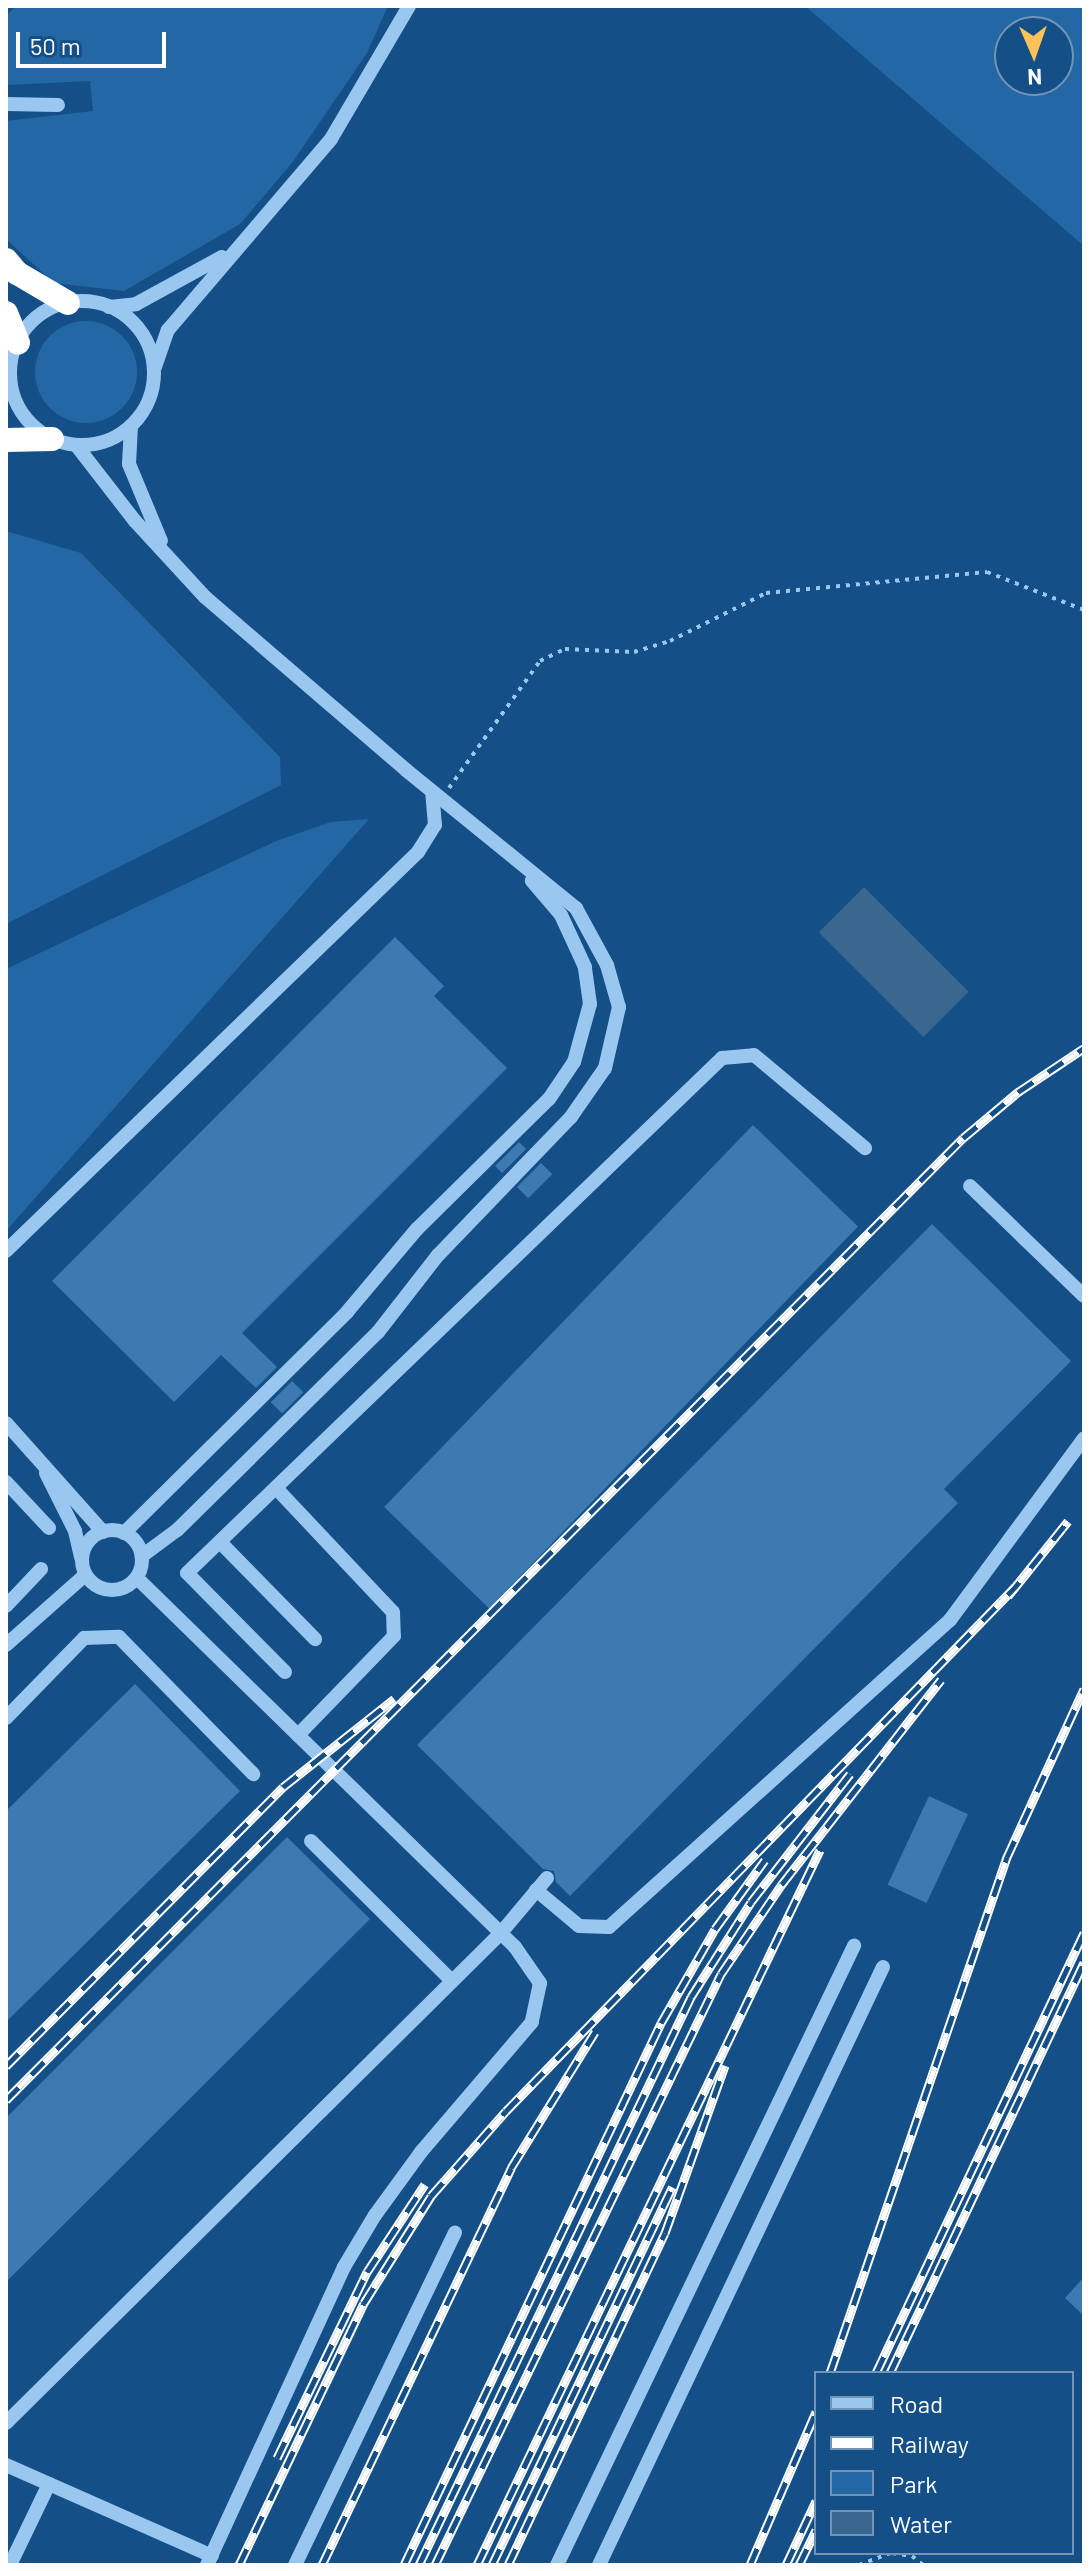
<!DOCTYPE html>
<style>
body{margin:0}
#map{position:relative;width:1090px;height:2571px;overflow:hidden;background:#144f87;font-family:Barlow,sans-serif}
div>[style]{position:absolute}
.green>*{inset:0;background:#2368a5}
.round{border-radius:50%}
.water>*{inset:0;background:#3a6790;transform-origin:0 0}
.building>*{inset:0;background:#3d7ab2;transform-origin:0 0}
.path>*{height:4px;margin-top:-2px;transform-origin:0;background:repeating-linear-gradient(90deg,#9ac7ef 0 4px,transparent 0 10px)}
.minor>*{height:14px;margin:-7px;padding:0 7px;transform-origin:7px;border-radius:7px;background:#9ac7ef}
.minor>.ring{margin:-7px;padding:0;box-sizing:content-box;background:none;border:14px solid #9ac7ef;border-radius:50%}
.highway>*{height:24px;margin:-12px;padding:0 12px;transform-origin:12px;border-radius:12px;background:#fff}
.rail>*{height:9px;margin-top:-4.5px;transform-origin:0;background:repeating-linear-gradient(90deg,#144f87 0 18px,#fff 0 36px);box-sizing:border-box;border-block:2px solid #fff}
span{translate:-50% -50%;white-space:nowrap;text-align:center;line-height:1.15;-webkit-text-stroke:7px #144f87;paint-order:stroke}
.frame{position:absolute;inset:0;border:8px solid #fff;pointer-events:none}
.legend{position:absolute;left:814px;top:2371px;width:260px;height:184px;box-sizing:border-box;background:#144f87;border:2px solid #7295b7;margin:0;padding:10px 14px;list-style:none;font-size:24px;color:#fff}
.legend li{display:flex;align-items:center;gap:16px;height:40px}
.legend b{width:40px;border:2px solid #7295b7}
.north{position:absolute;left:994px;top:16px;width:80px;height:80px;box-sizing:border-box;background:#144f87;border:2px solid #7295b7;border-radius:50%;rotate:178deg;font-size:22px;font-weight:700;line-height:32px;text-align:center;color:#fff}
.north::after{content:'';display:block;margin:auto;width:28px;height:36px;background:#ffc258;clip-path:polygon(50% 0,100% 100%,50% 72%,0 100%)}
.scale{position:absolute;left:16px;top:32px;width:150px;height:36px;box-sizing:border-box;border:4px solid #fff;border-top:0;padding-left:10px;font-size:24px;line-height:28px;white-space:nowrap;color:#fff;-webkit-text-stroke:6px #144f87;paint-order:stroke}
</style>
<div id="map">
<div class="green">
<i style="clip-path:polygon(16px 6px,388px 6px,367px 53px,292px 163px,240px 224px,124px 291px,54px 283px,6px 239px,6px 121px,93px 111px,90px 81px,6px 85px,6px 16px)"></i>
<i style="clip-path:polygon(evenodd,805px 6px,1084px 6px,1084px 246px,805px 6px,1010px 32px,1058px 32px,1058px 80px,1010px 80px,1010px 32px)"></i>
<i class="round" style="left:35px;top:321px;width:102px;height:102px"></i>
<i style="clip-path:polygon(6px 531px,81px 553px,280px 757px,281px 785px,6px 924px)"></i>
<i style="clip-path:polygon(369px 819px,6px 1231px,6px 969px,276px 841px,331px 822px)"></i>
</div>
<div class="water">
<i style="left:864px;top:887px;width:148px;height:64px;rotate:45deg"></i>
</div>
<div class="building">
<i style="clip-path:polygon(395px 937px,444px 986px,434px 996px,507px 1068px,242px 1333px,277px 1367px,256px 1388px,221px 1355px,174px 1402px,52px 1281px)"></i>
<i style="left:753px;top:1125px;width:146px;height:531px;rotate:44deg"></i>
<i style="left:519px;top:1142px;width:10px;height:34px;rotate:45deg"></i>
<i style="left:541px;top:1163px;width:16px;height:34px;rotate:45deg"></i>
<i style="clip-path:polygon(932px 1224px,1071px 1361px,944px 1489px,958px 1503px,570px 1896px,556px 1882px,554px 1871px,543px 1869px,417px 1745px)"></i>
<i style="left:292px;top:1381px;width:16px;height:30px;rotate:45deg"></i>
<i style="clip-path:polygon(135px 1684px,240px 1791px,6px 2022px,6px 1811px)"></i>
<i style="left:929px;top:1796px;width:43px;height:98px;rotate:25deg"></i>
<i style="clip-path:polygon(287px 1837px,370px 1919px,6px 2282px,6px 2118px)"></i>
<i style="clip-path:polygon(1084px 2277px,1084px 2316px,1065px 2298px)"></i>
</div>
<div class="path">
<i style="left:449px;top:788px;width:156px;rotate:-54.4deg"></i>
<i style="left:540px;top:661px;width:28px;rotate:-26deg"></i>
<i style="left:565px;top:649px;width:69px;rotate:2.5deg"></i>
<i style="left:634px;top:652px;width:38px;rotate:-17deg"></i>
<i style="left:670px;top:641px;width:107px;rotate:-26.6deg"></i>
<i style="left:766px;top:593px;width:222px;rotate:-5.4deg"></i>
<i style="left:987px;top:572px;width:104px;rotate:21.4deg"></i>
<i style="left:892px;top:2553px;width:20px;rotate:9deg"></i>
<i style="left:912px;top:2556px;width:14px;rotate:39deg"></i>
<i style="left:859px;top:2565px;width:34px;rotate:-21deg"></i>
</div>
<div class="minor">
<i style="left:6px;top:104px;width:52px;rotate:1.1deg"></i>
<i class="ring" style="left:10px;top:301px;width:130px;height:130px"></i>
<i style="left:109px;top:307px;width:27px;rotate:-6deg"></i>
<i style="left:136px;top:304px;width:98px;rotate:-28.7deg"></i>
<i style="left:155px;top:367px;width:39px;rotate:-71deg"></i>
<i style="left:168px;top:330px;width:251px;rotate:-49.5deg"></i>
<i style="left:331px;top:139px;width:154px;rotate:-59.6deg"></i>
<i style="left:131px;top:426px;width:38px;rotate:93deg"></i>
<i style="left:129px;top:464px;width:83px;rotate:67.4deg"></i>
<i style="left:76px;top:445px;width:96px;rotate:52.2deg"></i>
<i style="left:135px;top:521px;width:103px;rotate:47.4deg"></i>
<i style="left:205px;top:597px;width:265px;rotate:40.7deg"></i>
<i style="left:406px;top:770px;width:219px;rotate:39.1deg"></i>
<i style="left:576px;top:908px;width:65px;rotate:61.5deg"></i>
<i style="left:607px;top:965px;width:44px;rotate:74.1deg"></i>
<i style="left:619px;top:1007px;width:63px;rotate:102.9deg"></i>
<i style="left:605px;top:1068px;width:60px;rotate:124.8deg"></i>
<i style="left:571px;top:1117px;width:192px;rotate:133.9deg"></i>
<i style="left:438px;top:1255px;width:98px;rotate:127.9deg"></i>
<i style="left:378px;top:1332px;width:282px;rotate:135.4deg"></i>
<i style="left:177px;top:1530px;width:44px;rotate:143.4deg"></i>
<i style="left:970px;top:1186px;width:158px;rotate:44deg"></i>
<i style="left:6px;top:1251px;width:574px;rotate:-44.08deg"></i>
<i style="left:418px;top:852px;width:32px;rotate:-58deg"></i>
<i style="left:435px;top:825px;width:33px;rotate:-95deg"></i>
<i style="left:6px;top:1423px;width:146px;rotate:48.3deg"></i>
<i style="left:46px;top:1473px;width:65px;rotate:63.4deg"></i>
<i style="left:75px;top:1531px;width:27px;rotate:77deg"></i>
<i style="left:6px;top:1482px;width:63px;rotate:46.9deg"></i>
<i style="left:276px;top:1488px;width:170px;rotate:46.7deg"></i>
<i style="left:393px;top:1612px;width:24px;rotate:88deg"></i>
<i style="left:394px;top:1636px;width:138px;rotate:134.1deg"></i>
<i class="ring" style="left:82px;top:1530px;width:46px;height:46px"></i>
<i style="left:124px;top:1533px;width:314px;rotate:-44.7deg"></i>
<i style="left:347px;top:1312px;width:109px;rotate:-49.9deg"></i>
<i style="left:417px;top:1229px;width:185px;rotate:-44.6deg"></i>
<i style="left:549px;top:1099px;width:45px;rotate:-56deg"></i>
<i style="left:574px;top:1062px;width:60px;rotate:-74.6deg"></i>
<i style="left:590px;top:1004px;width:37px;rotate:-98deg"></i>
<i style="left:585px;top:967px;width:57px;rotate:-114.8deg"></i>
<i style="left:561px;top:915px;width:45px;rotate:-130.5deg"></i>
<i style="left:220px;top:1542px;width:136px;rotate:45.6deg"></i>
<i style="left:137px;top:1578px;width:528px;rotate:44.31deg"></i>
<i style="left:515px;top:1947px;width:44px;rotate:55.2deg"></i>
<i style="left:540px;top:1983px;width:40px;rotate:102deg"></i>
<i style="left:532px;top:2022px;width:171px;rotate:130.5deg"></i>
<i style="left:421px;top:2152px;width:78px;rotate:126.1deg"></i>
<i style="left:375px;top:2215px;width:61px;rotate:120.8deg"></i>
<i style="left:344px;top:2267px;width:328px;rotate:114.7deg"></i>
<i style="left:6px;top:1606px;width:51px;rotate:-46.6deg"></i>
<i style="left:6px;top:1645px;width:106px;rotate:-41.5deg"></i>
<i style="left:285px;top:1672px;width:139px;rotate:-134.7deg"></i>
<i style="left:187px;top:1573px;width:743px;rotate:-43.91deg"></i>
<i style="left:722px;top:1058px;width:32px;rotate:-5deg"></i>
<i style="left:754px;top:1055px;width:145px;rotate:40deg"></i>
<i style="left:6px;top:1718px;width:112px;rotate:-45.7deg"></i>
<i style="left:84px;top:1638px;width:35px;rotate:-2deg"></i>
<i style="left:119px;top:1637px;width:192px;rotate:45.6deg"></i>
<i style="left:311px;top:1841px;width:196px;rotate:44.8deg"></i>
<i style="left:536px;top:1890px;width:56px;rotate:39.9deg"></i>
<i style="left:579px;top:1926px;width:30px;rotate:2deg"></i>
<i style="left:609px;top:1927px;width:459px;rotate:-42deg"></i>
<i style="left:950px;top:1620px;width:226px;rotate:-53.6deg"></i>
<i style="left:6px;top:2423px;width:695px;rotate:-44.71deg"></i>
<i style="left:500px;top:1934px;width:73px;rotate:-50deg"></i>
<i style="left:6px;top:2465px;width:225px;rotate:23.8deg"></i>
<i style="left:10px;top:2565px;width:90px;rotate:-64.3deg"></i>
<i style="left:295px;top:2565px;width:369px;rotate:-64.3deg"></i>
<i style="left:557px;top:2565px;width:687px;rotate:-64.37deg"></i>
<i style="left:599px;top:2565px;width:662px;rotate:-64.6deg"></i>
</div>
<div class="highway">
<i style="left:6px;top:260px;width:17px;rotate:50deg"></i>
<i style="left:17px;top:273px;width:59px;rotate:30.5deg"></i>
<i style="left:6px;top:313px;width:32px;rotate:68deg"></i>
<i style="left:6px;top:440px;width:46px;rotate:-1.2deg"></i>
</div>
<div class="rail">
<i style="left:1008px;top:1596px;width:96px;rotate:-51.3deg"></i>
<i style="left:6px;top:2066px;width:393px;rotate:-45.2deg"></i>
<i style="left:283px;top:1787px;width:142px;rotate:-38.4deg"></i>
<i style="left:6px;top:2100px;width:1357px;rotate:-45.15deg"></i>
<i style="left:963px;top:1138px;width:72px;rotate:-39.9deg"></i>
<i style="left:1018px;top:1092px;width:79px;rotate:-33.7deg"></i>
<i style="left:830px;top:2373px;width:546px;rotate:-71.07deg"></i>
<i style="left:1007px;top:1857px;width:185px;rotate:-65.4deg"></i>
<i style="left:876px;top:2373px;width:487px;rotate:-64.7deg"></i>
<i style="left:890px;top:2373px;width:454px;rotate:-64.7deg"></i>
<i style="left:277px;top:2458px;width:207px;rotate:-64.2deg"></i>
<i style="left:367px;top:2272px;width:105px;rotate:-56.6deg"></i>
<i style="left:239px;top:2565px;width:290px;rotate:-64.5deg"></i>
<i style="left:364px;top:2303px;width:126px;rotate:-57.9deg"></i>
<i style="left:431px;top:2196px;width:113px;rotate:-48.6deg"></i>
<i style="left:506px;top:2111px;width:731px;rotate:-45.83deg"></i>
<i style="left:322px;top:2565px;width:440px;rotate:-64.5deg"></i>
<i style="left:511px;top:2168px;width:160px;rotate:-58.3deg"></i>
<i style="left:404px;top:2565px;width:600px;rotate:-64.63deg"></i>
<i style="left:661px;top:2023px;width:108px;rotate:-60.1deg"></i>
<i style="left:715px;top:1929px;width:85px;rotate:-54.1deg"></i>
<i style="left:419px;top:2565px;width:630px;rotate:-64.41deg"></i>
<i style="left:691px;top:1997px;width:112px;rotate:-57.7deg"></i>
<i style="left:751px;top:1902px;width:162px;rotate:-52.3deg"></i>
<i style="left:435px;top:2565px;width:657px;rotate:-64.18deg"></i>
<i style="left:721px;top:1974px;width:109px;rotate:-55.9deg"></i>
<i style="left:782px;top:1884px;width:259px;rotate:-52.1deg"></i>
<i style="left:477px;top:2565px;width:793px;rotate:-64.37deg"></i>
<i style="left:492px;top:2565px;width:419px;rotate:-64.5deg"></i>
<i style="left:508px;top:2565px;width:367px;rotate:-64.7deg"></i>
<i style="left:665px;top:2233px;width:178px;rotate:-70.3deg"></i>
<i style="left:750px;top:2565px;width:167px;rotate:-66.7deg"></i>
<i style="left:786px;top:2565px;width:71px;rotate:-64.9deg"></i>
<i style="left:799px;top:2565px;width:39px;rotate:-64deg"></i>
</div>
<div class="frame"></div>
<ul class="legend">
<li><b style="height:10px;background:#9ac7ef"></b>Road</li>
<li><b style="height:10px;background:#fff"></b>Railway</li>
<li><b style="height:22px;background:#2368a5"></b>Park</li>
<li><b style="height:22px;background:#3a6790"></b>Water</li>
</ul>
<div class="north">N</div>
<div class="scale">50 m</div>
</div>
